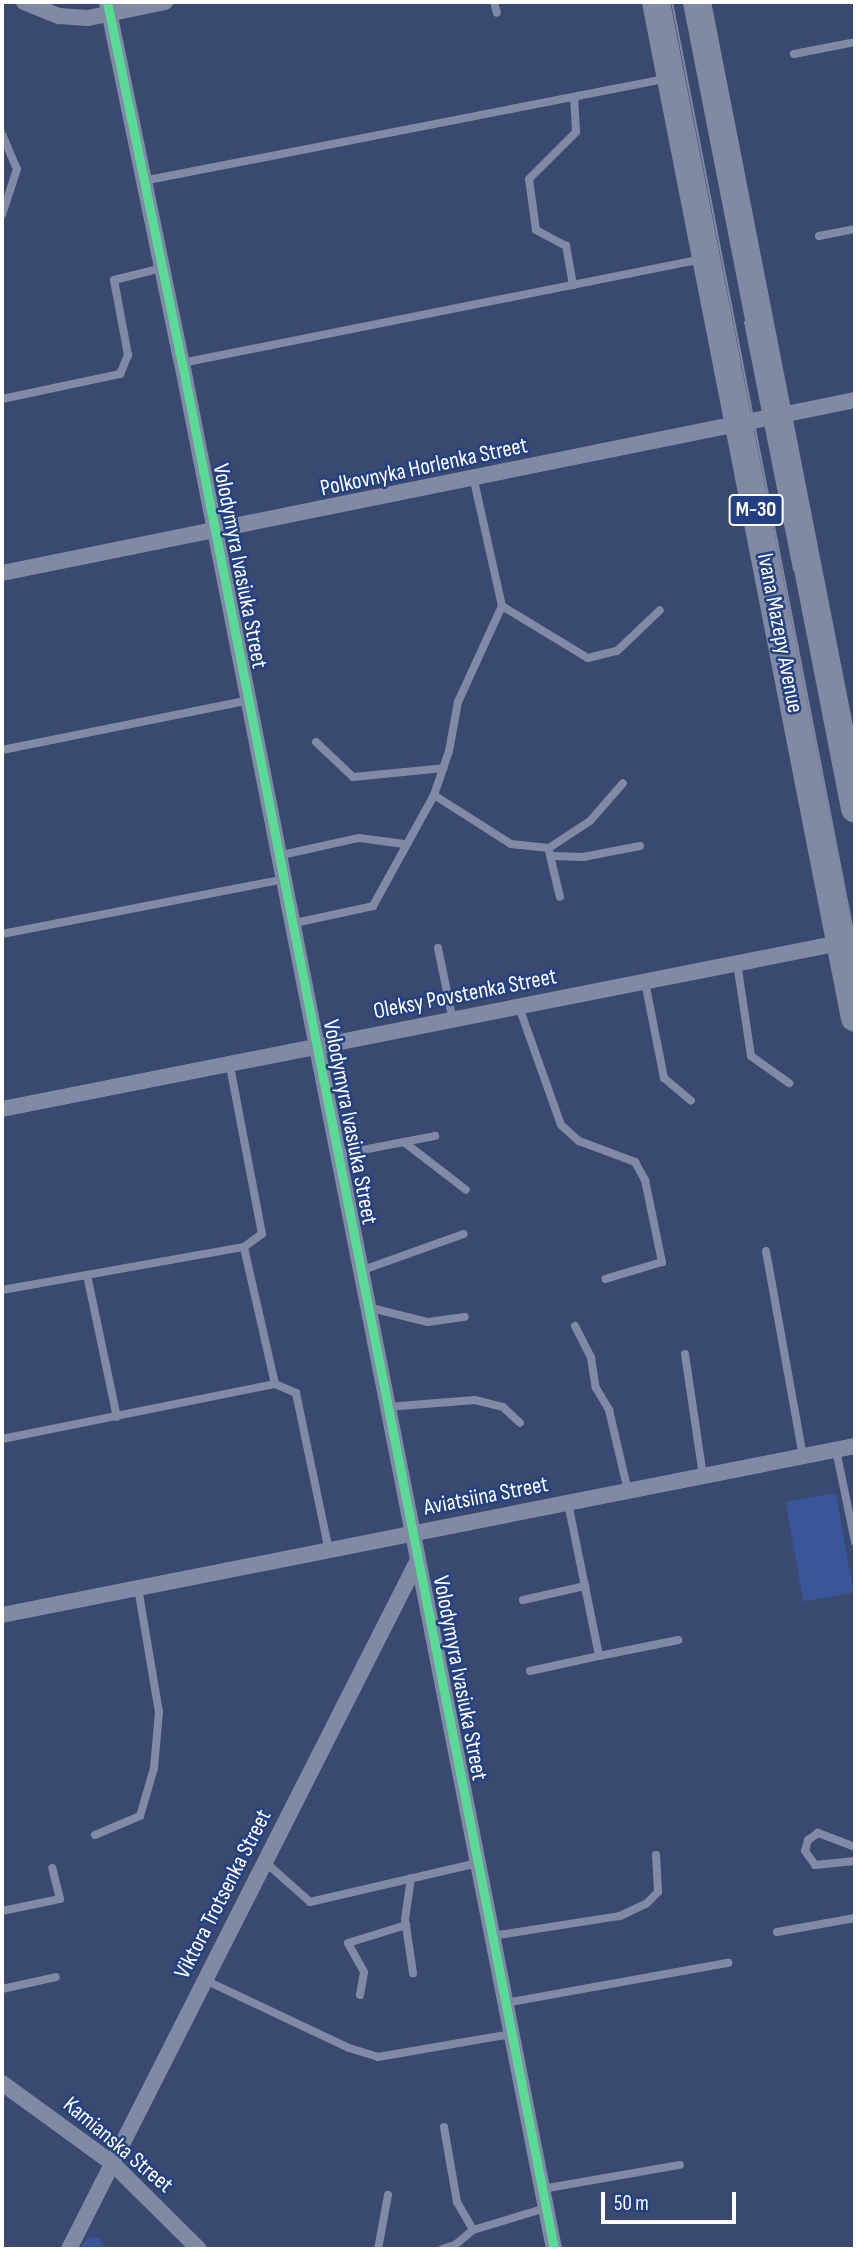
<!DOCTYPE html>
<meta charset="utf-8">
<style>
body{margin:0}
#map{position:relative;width:857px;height:2251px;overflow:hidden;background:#3a496f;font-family:"Sofia Sans Condensed",sans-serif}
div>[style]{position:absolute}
.green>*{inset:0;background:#39569a;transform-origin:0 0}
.service>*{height:8px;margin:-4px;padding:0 4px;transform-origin:4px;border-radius:4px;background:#818aa5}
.minor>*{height:16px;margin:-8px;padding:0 8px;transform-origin:8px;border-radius:8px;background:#818aa5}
.trunk>*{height:28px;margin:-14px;padding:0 14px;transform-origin:14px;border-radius:14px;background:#808aa3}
.tram>*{height:2px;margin:-1px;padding:0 1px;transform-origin:1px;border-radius:1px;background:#818aa4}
.cycleway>*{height:9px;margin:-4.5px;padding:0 4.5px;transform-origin:4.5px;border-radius:4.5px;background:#5adb95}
span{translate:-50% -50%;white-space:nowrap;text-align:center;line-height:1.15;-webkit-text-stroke:5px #244085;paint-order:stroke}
.shield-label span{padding:2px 5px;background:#244085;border:2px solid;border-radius:5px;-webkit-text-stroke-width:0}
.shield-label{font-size:21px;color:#fff;font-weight:700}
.street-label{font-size:23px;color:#fff}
.frame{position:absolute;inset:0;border:4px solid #fff;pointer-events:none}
.scale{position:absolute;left:601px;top:2192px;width:135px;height:32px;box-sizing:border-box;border:4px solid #fff;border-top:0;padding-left:9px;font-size:21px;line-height:24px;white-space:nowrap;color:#fff;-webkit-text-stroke:5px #244085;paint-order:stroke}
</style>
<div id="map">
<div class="green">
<i style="left:836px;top:1493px;width:101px;height:51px;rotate:80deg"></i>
<i style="clip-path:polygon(90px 2237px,99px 2238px,105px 2249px,78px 2249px)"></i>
</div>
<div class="service">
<i style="left:494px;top:2px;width:11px;rotate:75deg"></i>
<i style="left:794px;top:54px;width:62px;rotate:-11.1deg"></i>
<i style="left:2px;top:134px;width:38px;rotate:67deg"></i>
<i style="left:17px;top:169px;width:48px;rotate:108.1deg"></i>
<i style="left:143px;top:181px;width:532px;rotate:-11.06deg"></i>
<i style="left:819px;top:236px;width:37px;rotate:-11deg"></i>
<i style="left:573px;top:285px;width:40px;rotate:-100deg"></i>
<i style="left:566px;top:246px;width:34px;rotate:-152deg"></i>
<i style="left:536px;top:230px;width:51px;rotate:-97.8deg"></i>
<i style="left:529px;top:179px;width:66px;rotate:-45deg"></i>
<i style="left:576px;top:132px;width:35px;rotate:-93deg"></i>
<i style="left:182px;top:363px;width:530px;rotate:-11.31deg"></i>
<i style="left:2px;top:399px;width:121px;rotate:-12deg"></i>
<i style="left:120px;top:374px;width:21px;rotate:-67deg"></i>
<i style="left:128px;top:355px;width:76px;rotate:-100.6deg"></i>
<i style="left:114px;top:280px;width:49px;rotate:-14deg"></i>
<i style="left:502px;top:606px;width:100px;rotate:31.2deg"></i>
<i style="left:588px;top:658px;width:30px;rotate:-14deg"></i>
<i style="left:617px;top:651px;width:59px;rotate:-43.6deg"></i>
<i style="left:316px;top:742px;width:51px;rotate:43.4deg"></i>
<i style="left:353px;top:777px;width:91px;rotate:-5.6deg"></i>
<i style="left:2px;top:750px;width:249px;rotate:-11.4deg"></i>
<i style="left:434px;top:795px;width:91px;rotate:32.5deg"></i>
<i style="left:511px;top:844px;width:38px;rotate:6deg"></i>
<i style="left:549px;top:848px;width:49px;rotate:-33.4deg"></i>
<i style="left:590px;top:821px;width:50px;rotate:-49deg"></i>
<i style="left:549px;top:851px;width:47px;rotate:76.6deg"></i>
<i style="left:277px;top:856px;width:84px;rotate:-12.4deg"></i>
<i style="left:359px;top:838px;width:46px;rotate:7.4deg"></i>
<i style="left:551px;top:856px;width:32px;rotate:2deg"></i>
<i style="left:583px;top:857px;width:58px;rotate:-10.9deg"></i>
<i style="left:290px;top:924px;width:85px;rotate:-12.2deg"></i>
<i style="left:373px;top:906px;width:127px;rotate:-61.2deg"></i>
<i style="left:434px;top:795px;width:46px;rotate:-71.2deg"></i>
<i style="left:449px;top:751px;width:50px;rotate:-79.6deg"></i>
<i style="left:458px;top:702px;width:106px;rotate:-65.4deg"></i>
<i style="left:502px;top:606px;width:128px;rotate:-102.6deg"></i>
<i style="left:2px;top:934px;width:284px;rotate:-11deg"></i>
<i style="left:438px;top:948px;width:75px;rotate:78.4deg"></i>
<i style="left:737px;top:963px;width:94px;rotate:81.4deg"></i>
<i style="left:751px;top:1056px;width:47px;rotate:35.4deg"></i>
<i style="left:645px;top:982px;width:98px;rotate:78.8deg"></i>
<i style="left:664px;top:1078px;width:35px;rotate:40deg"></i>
<i style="left:519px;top:1007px;width:125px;rotate:70.4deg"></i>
<i style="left:561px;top:1125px;width:24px;rotate:42deg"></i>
<i style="left:579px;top:1141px;width:60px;rotate:20.6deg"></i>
<i style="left:635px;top:1162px;width:21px;rotate:61deg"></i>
<i style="left:645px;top:1180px;width:84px;rotate:78.3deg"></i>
<i style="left:662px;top:1262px;width:59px;rotate:163.4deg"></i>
<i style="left:404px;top:1142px;width:78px;rotate:37.7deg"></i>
<i style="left:337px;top:1155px;width:100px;rotate:-11deg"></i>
<i style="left:766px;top:1251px;width:208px;rotate:79.8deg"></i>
<i style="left:360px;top:1271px;width:110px;rotate:-19.6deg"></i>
<i style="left:87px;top:1275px;width:145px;rotate:78.1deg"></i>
<i style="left:2px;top:1290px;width:246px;rotate:-10.1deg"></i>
<i style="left:244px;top:1247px;width:22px;rotate:-36deg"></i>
<i style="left:262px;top:1234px;width:171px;rotate:-100.8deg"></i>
<i style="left:367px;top:1307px;width:63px;rotate:13.8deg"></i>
<i style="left:428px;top:1322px;width:37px;rotate:-8deg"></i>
<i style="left:575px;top:1326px;width:36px;rotate:63deg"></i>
<i style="left:591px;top:1358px;width:30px;rotate:81deg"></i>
<i style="left:596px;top:1388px;width:26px;rotate:59deg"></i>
<i style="left:609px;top:1410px;width:83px;rotate:76.8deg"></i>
<i style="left:685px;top:1354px;width:123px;rotate:81.6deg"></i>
<i style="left:275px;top:1384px;width:23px;rotate:23deg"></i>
<i style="left:296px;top:1393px;width:161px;rotate:78.2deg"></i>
<i style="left:387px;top:1407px;width:88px;rotate:-4.5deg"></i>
<i style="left:475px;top:1400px;width:29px;rotate:14deg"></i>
<i style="left:503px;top:1407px;width:23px;rotate:43deg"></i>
<i style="left:2px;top:1439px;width:278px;rotate:-11.4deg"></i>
<i style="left:275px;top:1384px;width:140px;rotate:-102.8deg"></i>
<i style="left:836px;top:1450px;width:94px;rotate:78.3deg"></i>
<i style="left:568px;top:1503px;width:156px;rotate:78.5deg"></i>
<i style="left:599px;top:1656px;width:81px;rotate:-11.4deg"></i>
<i style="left:523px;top:1600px;width:64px;rotate:-12.7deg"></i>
<i style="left:530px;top:1671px;width:71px;rotate:-12.3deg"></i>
<i style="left:95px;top:1835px;width:49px;rotate:-22.9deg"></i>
<i style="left:140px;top:1816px;width:50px;rotate:-73.7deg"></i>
<i style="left:154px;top:1768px;width:56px;rotate:-84.9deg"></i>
<i style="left:159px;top:1712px;width:126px;rotate:-99.6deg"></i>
<i style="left:855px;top:1847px;width:40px;rotate:-159deg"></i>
<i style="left:818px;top:1833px;width:12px;rotate:145deg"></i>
<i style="left:808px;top:1840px;width:11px;rotate:105deg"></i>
<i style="left:805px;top:1851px;width:17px;rotate:54deg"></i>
<i style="left:815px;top:1865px;width:40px;rotate:-5.7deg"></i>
<i style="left:265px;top:1862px;width:60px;rotate:41.6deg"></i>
<i style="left:310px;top:1902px;width:171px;rotate:-13.1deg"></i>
<i style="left:411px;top:1878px;width:41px;rotate:98.3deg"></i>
<i style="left:405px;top:1919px;width:55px;rotate:81.6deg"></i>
<i style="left:2px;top:1911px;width:59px;rotate:-11.7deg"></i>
<i style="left:60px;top:1899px;width:32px;rotate:-104deg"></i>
<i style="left:777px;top:1932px;width:79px;rotate:-10.2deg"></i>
<i style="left:492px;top:1936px;width:130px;rotate:-8.9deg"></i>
<i style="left:620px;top:1916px;width:29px;rotate:-25deg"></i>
<i style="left:646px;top:1904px;width:17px;rotate:-45deg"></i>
<i style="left:658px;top:1892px;width:37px;rotate:-93deg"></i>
<i style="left:205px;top:1980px;width:159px;rotate:25.3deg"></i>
<i style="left:349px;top:2048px;width:30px;rotate:17deg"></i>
<i style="left:378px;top:2057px;width:135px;rotate:-9.8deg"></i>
<i style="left:2px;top:1989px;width:55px;rotate:-12.5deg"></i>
<i style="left:360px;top:1995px;width:23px;rotate:-80deg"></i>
<i style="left:364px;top:1972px;width:33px;rotate:-119deg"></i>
<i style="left:348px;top:1943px;width:61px;rotate:-17.2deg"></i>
<i style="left:505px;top:2003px;width:227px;rotate:-10.2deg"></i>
<i style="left:444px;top:2127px;width:76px;rotate:80.2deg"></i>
<i style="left:457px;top:2202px;width:32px;rotate:60deg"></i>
<i style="left:542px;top:2189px;width:140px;rotate:-9.9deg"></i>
<i style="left:378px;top:2249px;width:55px;rotate:-79.5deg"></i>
<i style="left:442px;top:2249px;width:14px;rotate:-17deg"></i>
<i style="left:455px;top:2245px;width:23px;rotate:-40deg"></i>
<i style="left:473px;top:2230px;width:76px;rotate:-16.8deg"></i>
</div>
<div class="minor">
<i style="left:24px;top:2px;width:38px;rotate:22deg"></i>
<i style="left:59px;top:16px;width:29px;rotate:4deg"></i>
<i style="left:88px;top:18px;width:79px;rotate:-11.7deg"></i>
<i style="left:107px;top:2px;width:369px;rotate:78.3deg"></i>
<i style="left:182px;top:363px;width:1922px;rotate:78.84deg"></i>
<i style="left:2px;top:573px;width:870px;rotate:-11.46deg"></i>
<i style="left:2px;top:1109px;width:870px;rotate:-11.21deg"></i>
<i style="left:2px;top:1615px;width:870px;rotate:-11.21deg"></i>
<i style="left:2px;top:2083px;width:136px;rotate:36deg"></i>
<i style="left:112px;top:2163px;width:122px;rotate:44.7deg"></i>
<i style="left:69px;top:2249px;width:772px;rotate:-63.14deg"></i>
</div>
<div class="trunk">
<i style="left:656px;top:2px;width:1035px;rotate:78.92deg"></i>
<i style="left:697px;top:2px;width:822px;rotate:78.92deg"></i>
</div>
<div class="tram">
<i style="left:672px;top:2px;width:958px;rotate:78.98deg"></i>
<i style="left:745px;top:322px;width:253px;rotate:78.8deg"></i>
</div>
<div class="cycleway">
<i style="left:107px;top:2px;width:369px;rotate:78.3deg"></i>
<i style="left:182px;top:363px;width:1922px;rotate:78.84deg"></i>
</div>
<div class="shield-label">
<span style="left:756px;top:510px">М-30</span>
</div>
<div class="street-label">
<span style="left:424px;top:467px;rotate:-12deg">Polkovnyka Horlenka Street</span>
<span style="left:240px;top:566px;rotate:79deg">Volodymyra Ivasiuka Street</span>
<span style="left:780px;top:633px;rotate:79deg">Ivana Mazepy Avenue</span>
<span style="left:465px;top:994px;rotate:-11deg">Oleksy Povstenka Street</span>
<span style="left:350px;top:1122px;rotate:79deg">Volodymyra Ivasiuka Street</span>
<span style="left:486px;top:1496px;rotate:-11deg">Aviatsiina Street</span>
<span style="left:460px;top:1678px;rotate:79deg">Volodymyra Ivasiuka Street</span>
<span style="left:223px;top:1894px;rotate:-63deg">Viktora Trotsenka Street</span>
<span style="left:118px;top:2145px;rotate:40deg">Kamianska Street</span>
</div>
<div class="frame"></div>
<div class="scale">50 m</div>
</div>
